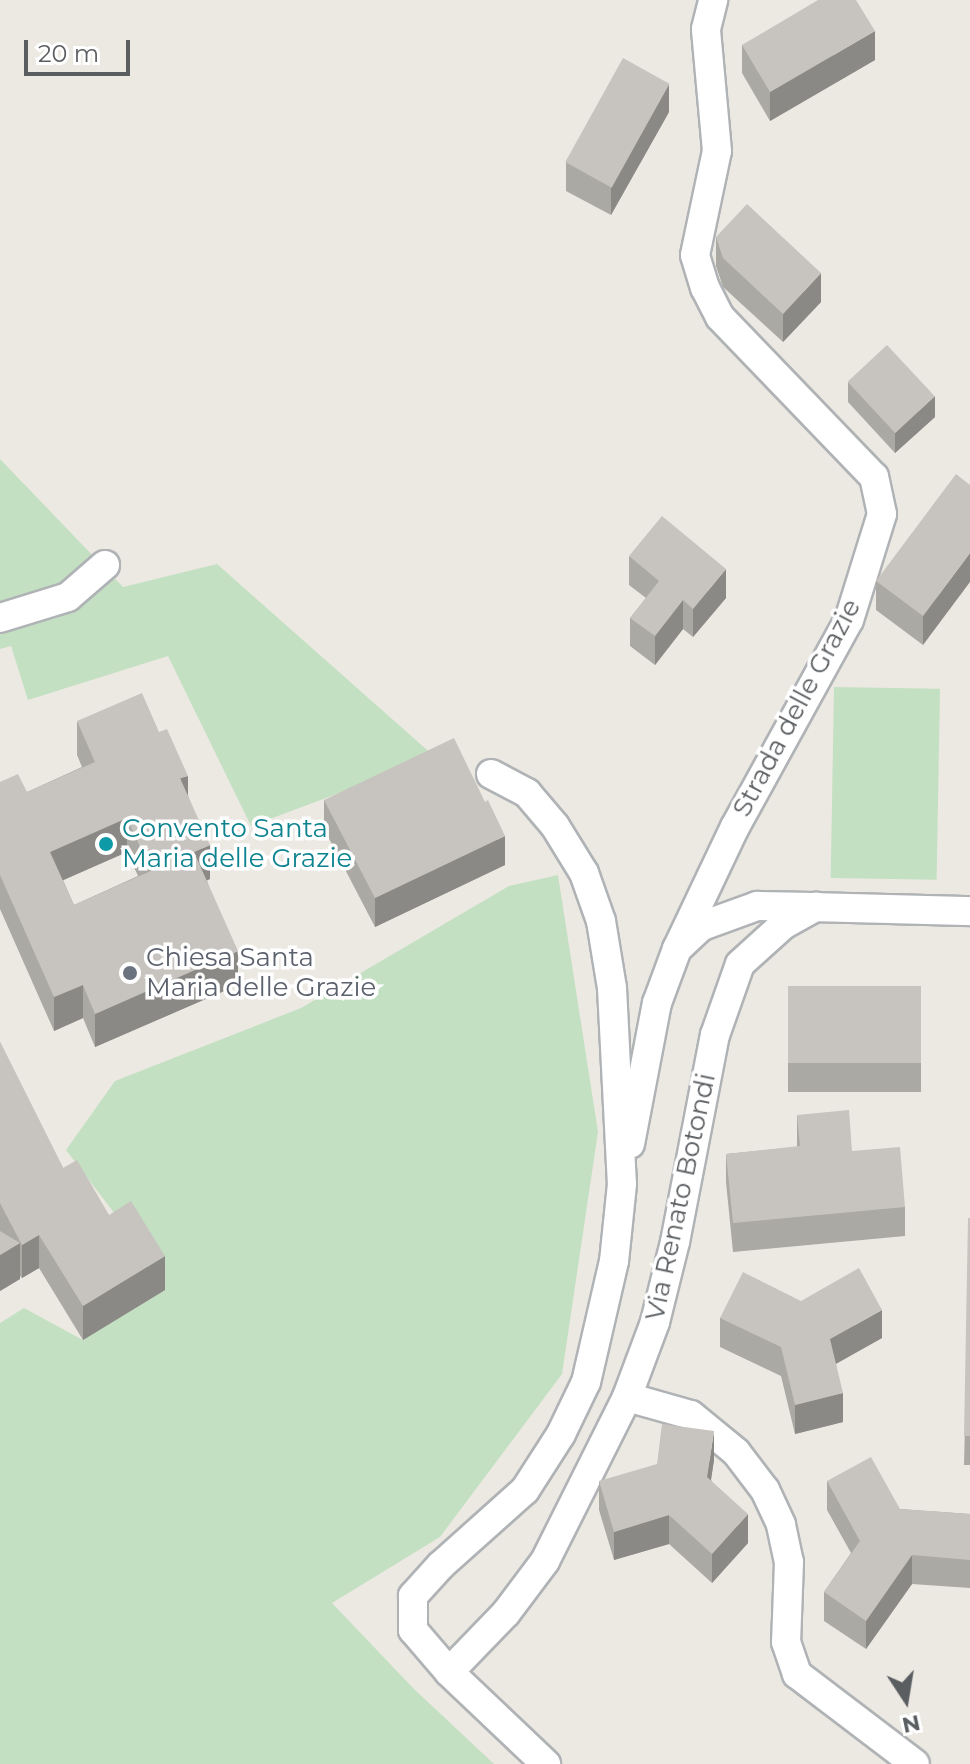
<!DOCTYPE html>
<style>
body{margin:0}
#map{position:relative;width:970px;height:1764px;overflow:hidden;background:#ece9e3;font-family:Montserrat,sans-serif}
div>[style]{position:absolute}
.green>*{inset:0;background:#c4e0c2;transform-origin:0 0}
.roads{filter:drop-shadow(2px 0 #b0b3b6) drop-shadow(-2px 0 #b0b3b6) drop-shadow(0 2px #b0b3b6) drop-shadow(0 -2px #b0b3b6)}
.street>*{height:28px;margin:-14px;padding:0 14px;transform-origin:14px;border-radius:14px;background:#fff}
.wall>*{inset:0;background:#aba9a4;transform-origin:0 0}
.shaded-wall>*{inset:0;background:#8b8986}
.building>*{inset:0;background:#c7c4bf;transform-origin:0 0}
.dots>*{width:22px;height:22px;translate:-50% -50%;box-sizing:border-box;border:4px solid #fff;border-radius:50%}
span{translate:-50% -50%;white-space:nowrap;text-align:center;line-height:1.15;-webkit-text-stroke:7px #fff;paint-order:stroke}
.street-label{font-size:26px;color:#5b5e61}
.culture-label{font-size:26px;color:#0d838f}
.left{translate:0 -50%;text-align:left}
.worship-label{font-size:26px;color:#5b616d}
.north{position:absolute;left:866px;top:1660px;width:80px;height:80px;-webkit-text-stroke:6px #fff;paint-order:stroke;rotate:168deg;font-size:22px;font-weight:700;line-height:32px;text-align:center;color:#5b5e61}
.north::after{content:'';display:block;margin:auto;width:28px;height:36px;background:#5b5e61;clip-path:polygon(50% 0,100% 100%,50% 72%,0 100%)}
.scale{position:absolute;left:24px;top:40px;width:106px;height:36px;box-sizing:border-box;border:4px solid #5b5e61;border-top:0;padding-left:10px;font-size:24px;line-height:28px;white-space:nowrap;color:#5b5e61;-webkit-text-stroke:6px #fff;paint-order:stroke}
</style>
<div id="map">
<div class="green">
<i style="clip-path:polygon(0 459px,123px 587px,217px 564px,435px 757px,251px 826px,168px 656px,28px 700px,11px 646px,0 649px)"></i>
<i style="left:834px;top:687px;width:106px;height:191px;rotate:1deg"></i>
<i style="clip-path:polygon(558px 875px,598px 1132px,562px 1374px,440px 1537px,332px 1603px,413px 1688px,494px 1764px,0 1764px,0 1323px,24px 1308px,83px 1340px,131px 1235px,66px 1150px,115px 1081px,301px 1008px,509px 886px)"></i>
</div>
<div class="roads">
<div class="street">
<i style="left:0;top:618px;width:71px;rotate:-17.2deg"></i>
<i style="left:68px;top:597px;width:49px;rotate:-40.9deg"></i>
<i style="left:491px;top:774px;width:41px;rotate:27.8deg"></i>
<i style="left:527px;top:793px;width:43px;rotate:49.7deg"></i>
<i style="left:555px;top:826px;width:55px;rotate:58.3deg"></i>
<i style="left:584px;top:873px;width:51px;rotate:70.5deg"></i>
<i style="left:601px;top:921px;width:68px;rotate:80.7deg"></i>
<i style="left:612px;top:988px;width:196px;rotate:87.1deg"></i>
<i style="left:622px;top:1184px;width:77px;rotate:95.9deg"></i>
<i style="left:614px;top:1261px;width:124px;rotate:103deg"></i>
<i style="left:586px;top:1382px;width:58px;rotate:115.7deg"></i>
<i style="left:561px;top:1434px;width:67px;rotate:122.7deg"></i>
<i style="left:525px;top:1490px;width:113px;rotate:138.2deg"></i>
<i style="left:441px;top:1565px;width:42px;rotate:132.1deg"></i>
<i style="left:413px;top:1596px;width:34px;rotate:90deg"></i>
<i style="left:413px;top:1630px;width:55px;rotate:49.4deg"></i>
<i style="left:449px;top:1672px;width:134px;rotate:43.5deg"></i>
<i style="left:677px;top:949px;width:135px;rotate:-64.6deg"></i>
<i style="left:735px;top:827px;width:236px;rotate:-61.2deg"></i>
<i style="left:849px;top:620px;width:111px;rotate:-72.7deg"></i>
<i style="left:882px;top:514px;width:38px;rotate:-102deg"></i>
<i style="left:874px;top:477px;width:222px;rotate:-133.9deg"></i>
<i style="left:720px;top:317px;width:33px;rotate:-117deg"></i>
<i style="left:705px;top:288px;width:34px;rotate:-107deg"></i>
<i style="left:695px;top:255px;width:106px;rotate:-78.1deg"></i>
<i style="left:717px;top:151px;width:122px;rotate:-95.2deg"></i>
<i style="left:706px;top:29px;width:30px;rotate:-76deg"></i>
<i style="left:630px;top:1144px;width:144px;rotate:-79.2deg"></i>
<i style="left:657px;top:1003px;width:58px;rotate:-69.7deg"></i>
<i style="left:677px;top:949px;width:34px;rotate:-43deg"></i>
<i style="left:702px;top:926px;width:59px;rotate:-20deg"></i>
<i style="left:757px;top:906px;width:57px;rotate:1deg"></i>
<i style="left:627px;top:1397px;width:66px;rotate:15.7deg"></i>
<i style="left:691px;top:1415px;width:58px;rotate:39.4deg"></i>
<i style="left:736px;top:1452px;width:48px;rotate:52.7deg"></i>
<i style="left:765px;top:1490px;width:38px;rotate:65deg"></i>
<i style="left:781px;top:1525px;width:38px;rotate:78deg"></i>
<i style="left:789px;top:1562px;width:80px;rotate:92.1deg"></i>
<i style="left:786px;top:1642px;width:34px;rotate:71deg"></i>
<i style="left:797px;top:1674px;width:148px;rotate:37.3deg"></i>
<i style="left:449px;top:1672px;width:82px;rotate:-46deg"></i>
<i style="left:506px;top:1613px;width:65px;rotate:-53.1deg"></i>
<i style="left:545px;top:1561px;width:183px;rotate:-63.4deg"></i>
<i style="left:627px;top:1397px;width:80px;rotate:-69.5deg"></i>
<i style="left:655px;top:1322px;width:82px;rotate:-76deg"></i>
<i style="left:675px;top:1242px;width:211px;rotate:-79.1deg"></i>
<i style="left:715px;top:1035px;width:75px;rotate:-70.6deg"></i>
<i style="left:740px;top:964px;width:58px;rotate:-42.2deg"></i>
<i style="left:783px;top:925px;width:38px;rotate:-29deg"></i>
<i style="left:816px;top:907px;width:154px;rotate:1.5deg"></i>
</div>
</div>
<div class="wall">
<i style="clip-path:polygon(742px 45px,875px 60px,770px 121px,742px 73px)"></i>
<i style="clip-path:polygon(669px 112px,611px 215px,566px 191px,566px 162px)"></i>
<i style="clip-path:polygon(716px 237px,821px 302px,783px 342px,723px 287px,716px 266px)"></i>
<i style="clip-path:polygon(848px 382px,935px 417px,895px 453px,848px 402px)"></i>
<i style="clip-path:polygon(970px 485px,923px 645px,876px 610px,876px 581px)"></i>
<i style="clip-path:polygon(629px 556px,726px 598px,693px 637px,683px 629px,655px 665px,630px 646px,630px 618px,646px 598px,629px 585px)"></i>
<i style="clip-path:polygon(evenodd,77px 721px,188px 795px,210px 879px,207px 880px,238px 985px,95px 1047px,83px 1018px,54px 1031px,0 909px,0 782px,27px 792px,82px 767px,77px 755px,77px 721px,127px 852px,138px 876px,74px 905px,63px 880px,127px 852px)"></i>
<i style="clip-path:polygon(324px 800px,485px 802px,505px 865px,375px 927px,324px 829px)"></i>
<i style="left:921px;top:986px;width:106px;height:133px;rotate:90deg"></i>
<i style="clip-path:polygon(0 1042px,63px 1168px,109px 1215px,165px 1290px,83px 1340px,39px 1268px,22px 1278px,20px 1276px,20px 1279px,0 1291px)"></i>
<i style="clip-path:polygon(797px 1115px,852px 1151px,905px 1207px,905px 1236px,733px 1252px,726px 1182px,726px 1154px,797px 1147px)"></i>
<i style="clip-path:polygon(970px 1218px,970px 1465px,964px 1465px)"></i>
<i style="clip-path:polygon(801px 1301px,882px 1338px,836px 1364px,843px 1422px,795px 1434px,781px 1376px,720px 1347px,720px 1318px)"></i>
<i style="clip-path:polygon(714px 1460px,711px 1480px,748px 1543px,712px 1583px,669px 1544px,614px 1560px,599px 1510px,599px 1481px)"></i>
<i style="clip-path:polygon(827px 1481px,900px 1509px,970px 1514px,970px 1588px,912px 1584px,866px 1649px,824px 1621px,824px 1592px,851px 1553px,827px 1510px)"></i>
</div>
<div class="shaded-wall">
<i style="clip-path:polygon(875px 31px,875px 60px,770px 121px,770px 92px)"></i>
<i style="clip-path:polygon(669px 84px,669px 112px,611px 215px,611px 187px)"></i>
<i style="clip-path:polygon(821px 273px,821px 302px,783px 342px,783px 314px)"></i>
<i style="clip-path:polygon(935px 396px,935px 417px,895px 453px,895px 433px)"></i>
<i style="clip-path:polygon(970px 553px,970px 582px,923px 645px,923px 616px)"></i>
<i style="clip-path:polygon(726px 569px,726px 598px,693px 637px,693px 609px)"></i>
<i style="clip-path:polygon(683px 600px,683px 629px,655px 665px,655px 636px)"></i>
<i style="clip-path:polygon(188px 776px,188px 809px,180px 778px)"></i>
<i style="clip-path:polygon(127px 818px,127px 852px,50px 886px,50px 852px)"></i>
<i style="clip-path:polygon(505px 836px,505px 865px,375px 927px,375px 898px)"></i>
<i style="clip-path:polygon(210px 845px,210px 879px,194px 886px,194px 852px)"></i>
<i style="clip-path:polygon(238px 951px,238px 985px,95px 1047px,95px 1014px)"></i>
<i style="clip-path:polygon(83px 985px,83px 1018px,54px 1031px,54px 997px)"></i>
<i style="clip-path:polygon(39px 1235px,39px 1268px,22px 1278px,22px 1245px)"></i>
<i style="clip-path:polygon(20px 1243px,20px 1279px,0 1291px,0 1255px)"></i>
<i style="clip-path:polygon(165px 1256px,165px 1290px,83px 1340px,83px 1306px)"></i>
<i style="clip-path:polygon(882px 1310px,882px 1338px,830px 1367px,830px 1339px)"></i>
<i style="clip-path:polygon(843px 1393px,843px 1422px,795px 1434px,795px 1405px)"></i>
<i style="clip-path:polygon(714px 1431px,714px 1460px,707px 1505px,707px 1477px)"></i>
<i style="clip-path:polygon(748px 1514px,748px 1543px,712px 1583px,712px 1554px)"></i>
<i style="clip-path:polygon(669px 1515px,669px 1544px,614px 1560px,614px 1532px)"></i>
<i style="clip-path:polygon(912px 1555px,912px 1584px,866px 1649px,866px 1621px)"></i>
</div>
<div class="building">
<i style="clip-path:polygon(818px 0,856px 0,875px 31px,770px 92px,742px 45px)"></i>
<i style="left:623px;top:58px;width:53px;height:119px;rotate:29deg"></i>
<i style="clip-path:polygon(747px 204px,821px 273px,783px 314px,723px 258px,716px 237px)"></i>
<i style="left:887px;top:345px;width:70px;height:54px;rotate:47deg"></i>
<i style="clip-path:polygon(956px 474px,970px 485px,970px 553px,923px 616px,876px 581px)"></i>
<i style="clip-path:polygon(662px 516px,726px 569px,693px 609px,683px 600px,655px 636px,630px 618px,659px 581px,629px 556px)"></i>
<i style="clip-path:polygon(evenodd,142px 693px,159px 732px,167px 729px,188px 776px,180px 778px,210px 845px,194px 852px,238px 951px,95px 1014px,83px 985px,54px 997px,0 875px,0 782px,18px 774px,27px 792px,95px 762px,77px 721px,142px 693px,127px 818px,151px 871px,74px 905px,50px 852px,127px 818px)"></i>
<i style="clip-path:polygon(454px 738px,485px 802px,488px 800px,505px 836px,375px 898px,324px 800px)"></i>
<i style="left:921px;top:986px;width:77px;height:133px;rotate:90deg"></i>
<i style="clip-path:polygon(0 1042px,63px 1168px,77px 1160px,109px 1215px,131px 1201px,165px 1256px,83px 1306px,39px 1235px,22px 1245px,0 1203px)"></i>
<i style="clip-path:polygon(849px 1110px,852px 1151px,900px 1147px,905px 1207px,733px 1223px,726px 1154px,800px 1146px,797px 1115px)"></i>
<i style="clip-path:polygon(968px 1218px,970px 1218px,970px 1436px,964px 1436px)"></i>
<i style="clip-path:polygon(0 1231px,20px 1243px,0 1255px)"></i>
<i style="clip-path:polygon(859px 1268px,882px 1310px,830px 1339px,843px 1393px,795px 1405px,781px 1347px,720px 1318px,743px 1272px,801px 1301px)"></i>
<i style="clip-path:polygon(662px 1424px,714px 1431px,707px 1477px,748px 1514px,712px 1554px,669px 1515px,614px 1532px,599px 1481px,657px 1464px)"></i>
<i style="clip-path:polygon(871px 1457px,900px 1509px,970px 1514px,970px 1560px,912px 1555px,866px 1621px,824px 1592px,860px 1541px,827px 1481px)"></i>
</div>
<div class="dots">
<i style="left:106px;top:844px;background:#0f9aa8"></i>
<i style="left:130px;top:973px;background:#6b7280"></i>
</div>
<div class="street-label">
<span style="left:797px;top:708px;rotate:-62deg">Strada delle Grazie</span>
<span style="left:681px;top:1197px;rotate:-78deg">Via Renato Botondi</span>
</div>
<div class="culture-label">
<span class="left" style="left:122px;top:844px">Convento Santa<br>Maria delle Grazie</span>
</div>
<div class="worship-label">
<span class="left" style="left:146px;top:973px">Chiesa Santa<br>Maria delle Grazie</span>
</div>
<div class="north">N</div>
<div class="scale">20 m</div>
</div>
